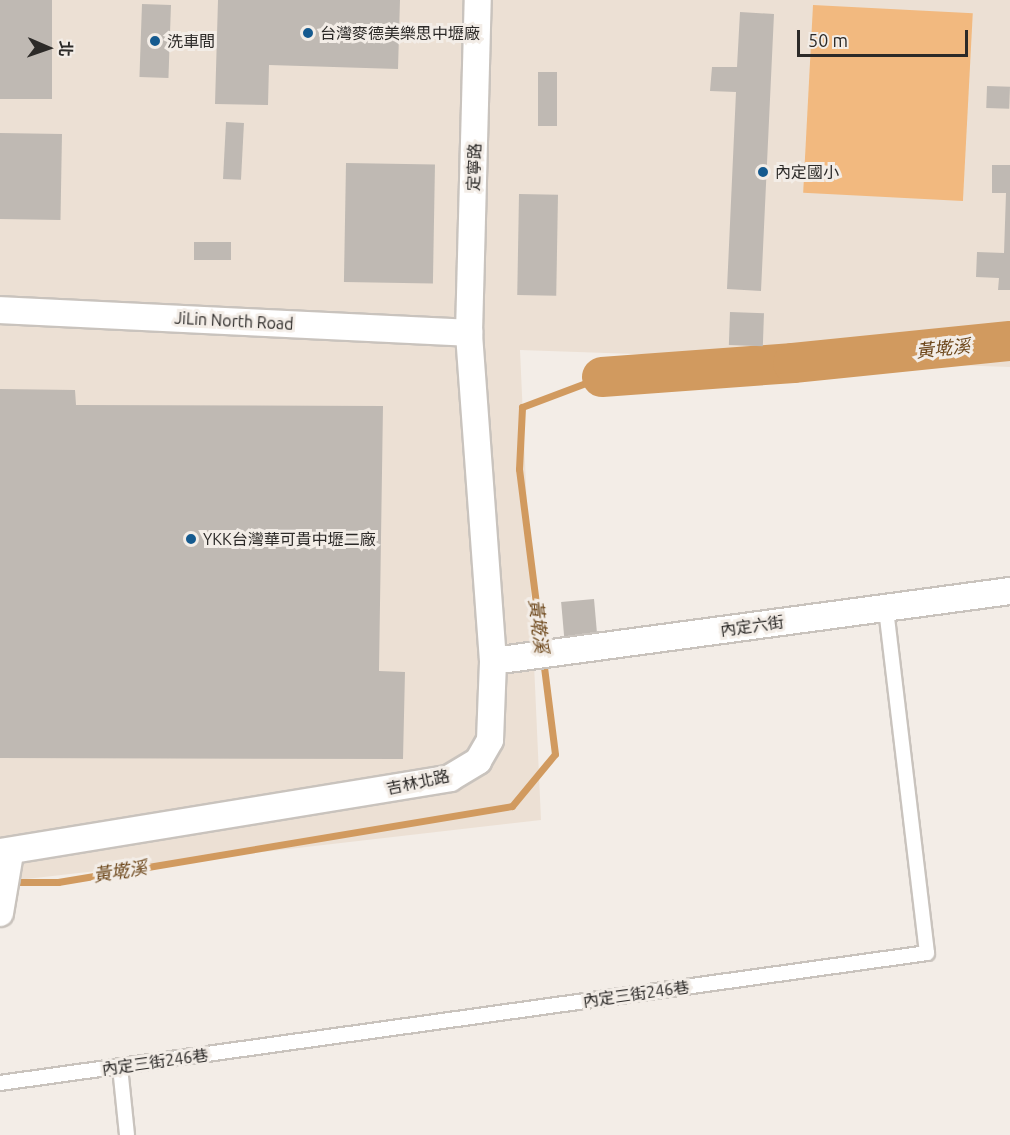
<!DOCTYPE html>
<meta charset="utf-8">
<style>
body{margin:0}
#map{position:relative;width:1010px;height:1135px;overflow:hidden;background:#f3ede7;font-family:Ubuntu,"Noto Sans TC",sans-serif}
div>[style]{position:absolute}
.built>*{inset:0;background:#ece0d4}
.green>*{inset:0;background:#f2b97f;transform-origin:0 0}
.stream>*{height:7px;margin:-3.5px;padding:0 3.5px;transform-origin:3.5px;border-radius:3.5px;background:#d19a5f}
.river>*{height:40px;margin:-20px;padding:0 20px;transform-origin:20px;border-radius:20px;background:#d19a5f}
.building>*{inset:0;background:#bfb9b3;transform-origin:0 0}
.roads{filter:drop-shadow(2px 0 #c9c3bd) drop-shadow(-2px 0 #c9c3bd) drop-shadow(0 2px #c9c3bd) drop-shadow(0 -2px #c9c3bd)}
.service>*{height:14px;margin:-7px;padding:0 7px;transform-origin:7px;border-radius:7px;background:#fff}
.minor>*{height:26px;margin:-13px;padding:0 13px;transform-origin:13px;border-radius:13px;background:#fff}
.dots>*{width:16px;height:16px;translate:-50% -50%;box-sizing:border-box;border:3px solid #f3ede7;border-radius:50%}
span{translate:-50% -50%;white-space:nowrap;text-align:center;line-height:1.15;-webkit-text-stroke:6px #f3ede7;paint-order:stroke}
.poi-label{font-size:16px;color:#2c2a28}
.left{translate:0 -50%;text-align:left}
.street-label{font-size:16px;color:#2c2a28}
.water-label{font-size:18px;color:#6c461a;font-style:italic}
.north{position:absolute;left:18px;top:18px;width:60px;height:60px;-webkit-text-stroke:4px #f3ede7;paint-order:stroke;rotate:92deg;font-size:16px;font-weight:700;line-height:24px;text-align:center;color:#2c2a28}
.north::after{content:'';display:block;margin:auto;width:21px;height:27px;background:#2c2a28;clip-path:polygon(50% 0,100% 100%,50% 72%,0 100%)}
.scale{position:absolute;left:797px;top:30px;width:171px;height:27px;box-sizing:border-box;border:3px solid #2c2a28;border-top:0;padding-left:8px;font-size:18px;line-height:21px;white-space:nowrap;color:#2c2a28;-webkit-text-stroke:4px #f3ede7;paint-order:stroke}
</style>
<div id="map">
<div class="built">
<i style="clip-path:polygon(0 0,1010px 0,1010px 367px,520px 350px,541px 820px,0 882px)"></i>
</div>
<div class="green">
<i style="left:813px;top:5px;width:160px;height:188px;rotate:3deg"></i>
</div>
<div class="stream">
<i style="left:12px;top:882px;width:46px"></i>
<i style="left:58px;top:882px;width:460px;rotate:-9.5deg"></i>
<i style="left:512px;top:806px;width:67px;rotate:-50.4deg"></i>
<i style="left:555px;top:754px;width:287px;rotate:-97.2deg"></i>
<i style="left:519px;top:469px;width:62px;rotate:-87.2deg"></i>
<i style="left:522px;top:407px;width:85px;rotate:-20.6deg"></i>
</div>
<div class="river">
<i style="left:602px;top:377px;width:192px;rotate:-4.2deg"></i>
<i style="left:793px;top:363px;width:218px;rotate:-5.8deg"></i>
</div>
<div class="building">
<i style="left:0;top:0;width:52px;height:99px"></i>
<i style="clip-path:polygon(218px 0,400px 0,398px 69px,269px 65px,268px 105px,215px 104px)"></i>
<i style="left:142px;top:4px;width:29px;height:73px;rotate:2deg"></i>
<i style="clip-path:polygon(740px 12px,774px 14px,761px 291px,727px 289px,736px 92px,710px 91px,712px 67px,737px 67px)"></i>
<i style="left:538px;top:72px;width:19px;height:54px"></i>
<i style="left:987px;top:86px;width:23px;height:22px;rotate:2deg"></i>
<i style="left:226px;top:122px;width:18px;height:57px;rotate:3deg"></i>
<i style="left:0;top:133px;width:62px;height:86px;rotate:1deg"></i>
<i style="left:346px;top:163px;width:89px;height:119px;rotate:1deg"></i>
<i style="clip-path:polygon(992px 165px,1010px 165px,1010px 290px,998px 290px,999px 278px,976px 277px,977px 252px,1004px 253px,1006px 193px,992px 193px)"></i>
<i style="left:519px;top:194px;width:39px;height:101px;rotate:1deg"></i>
<i style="left:194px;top:242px;width:37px;height:18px"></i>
<i style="left:730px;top:312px;width:34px;height:33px;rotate:2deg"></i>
<i style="clip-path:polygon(0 389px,75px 390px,76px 405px,383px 406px,379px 671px,405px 672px,403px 759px,0 758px)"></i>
<i style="left:594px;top:599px;width:44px;height:33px;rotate:85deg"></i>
</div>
<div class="roads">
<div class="service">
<i style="left:120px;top:1067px;width:68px;rotate:84.1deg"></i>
<i style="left:0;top:1083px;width:936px;rotate:-7.98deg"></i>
<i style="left:927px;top:953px;width:347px;rotate:-96.8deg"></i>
</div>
<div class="minor">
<i style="left:0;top:310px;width:470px;rotate:2.8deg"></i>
<i style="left:493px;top:661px;width:522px;rotate:-7.71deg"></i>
<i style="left:0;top:852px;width:456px;rotate:-9.3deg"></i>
<i style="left:450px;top:778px;width:33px;rotate:-31deg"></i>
<i style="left:478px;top:761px;width:24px;rotate:-60deg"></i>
<i style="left:490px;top:740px;width:79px;rotate:-87.8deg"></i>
<i style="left:493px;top:661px;width:329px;rotate:-94.2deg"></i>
<i style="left:469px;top:333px;width:333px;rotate:-88.5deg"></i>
<i style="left:0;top:913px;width:61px;rotate:-80.5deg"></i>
</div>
</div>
<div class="dots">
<i style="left:308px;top:33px;background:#155a8f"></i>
<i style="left:155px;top:41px;background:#155a8f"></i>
<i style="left:763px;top:172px;background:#155a8f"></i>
<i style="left:191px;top:539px;background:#155a8f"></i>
</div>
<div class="poi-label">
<span class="left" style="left:320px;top:33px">台灣麥德美樂思中壢廠</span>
<span class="left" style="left:167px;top:41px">洗車間</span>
<span class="left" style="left:775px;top:172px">內定國小</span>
<span class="left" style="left:203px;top:539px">YKK台灣華可貴中壢二廠</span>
</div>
<div class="street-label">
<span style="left:474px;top:167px;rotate:-88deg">定寧路</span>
<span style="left:234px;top:321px;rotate:3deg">JiLin North Road</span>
<span style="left:752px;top:626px;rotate:-8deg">內定六街</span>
<span style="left:418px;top:782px;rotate:-12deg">吉林北路</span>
<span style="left:636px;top:994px;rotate:-8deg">內定三街246巷</span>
<span style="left:155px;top:1062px;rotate:-8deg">內定三街246巷</span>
</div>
<div class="water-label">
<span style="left:943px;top:348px;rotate:-6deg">黃墘溪</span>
<span style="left:539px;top:626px;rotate:83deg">黃墘溪</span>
<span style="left:120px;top:871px;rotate:-9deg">黃墘溪</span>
</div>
<div class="north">北</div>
<div class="scale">50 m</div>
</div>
